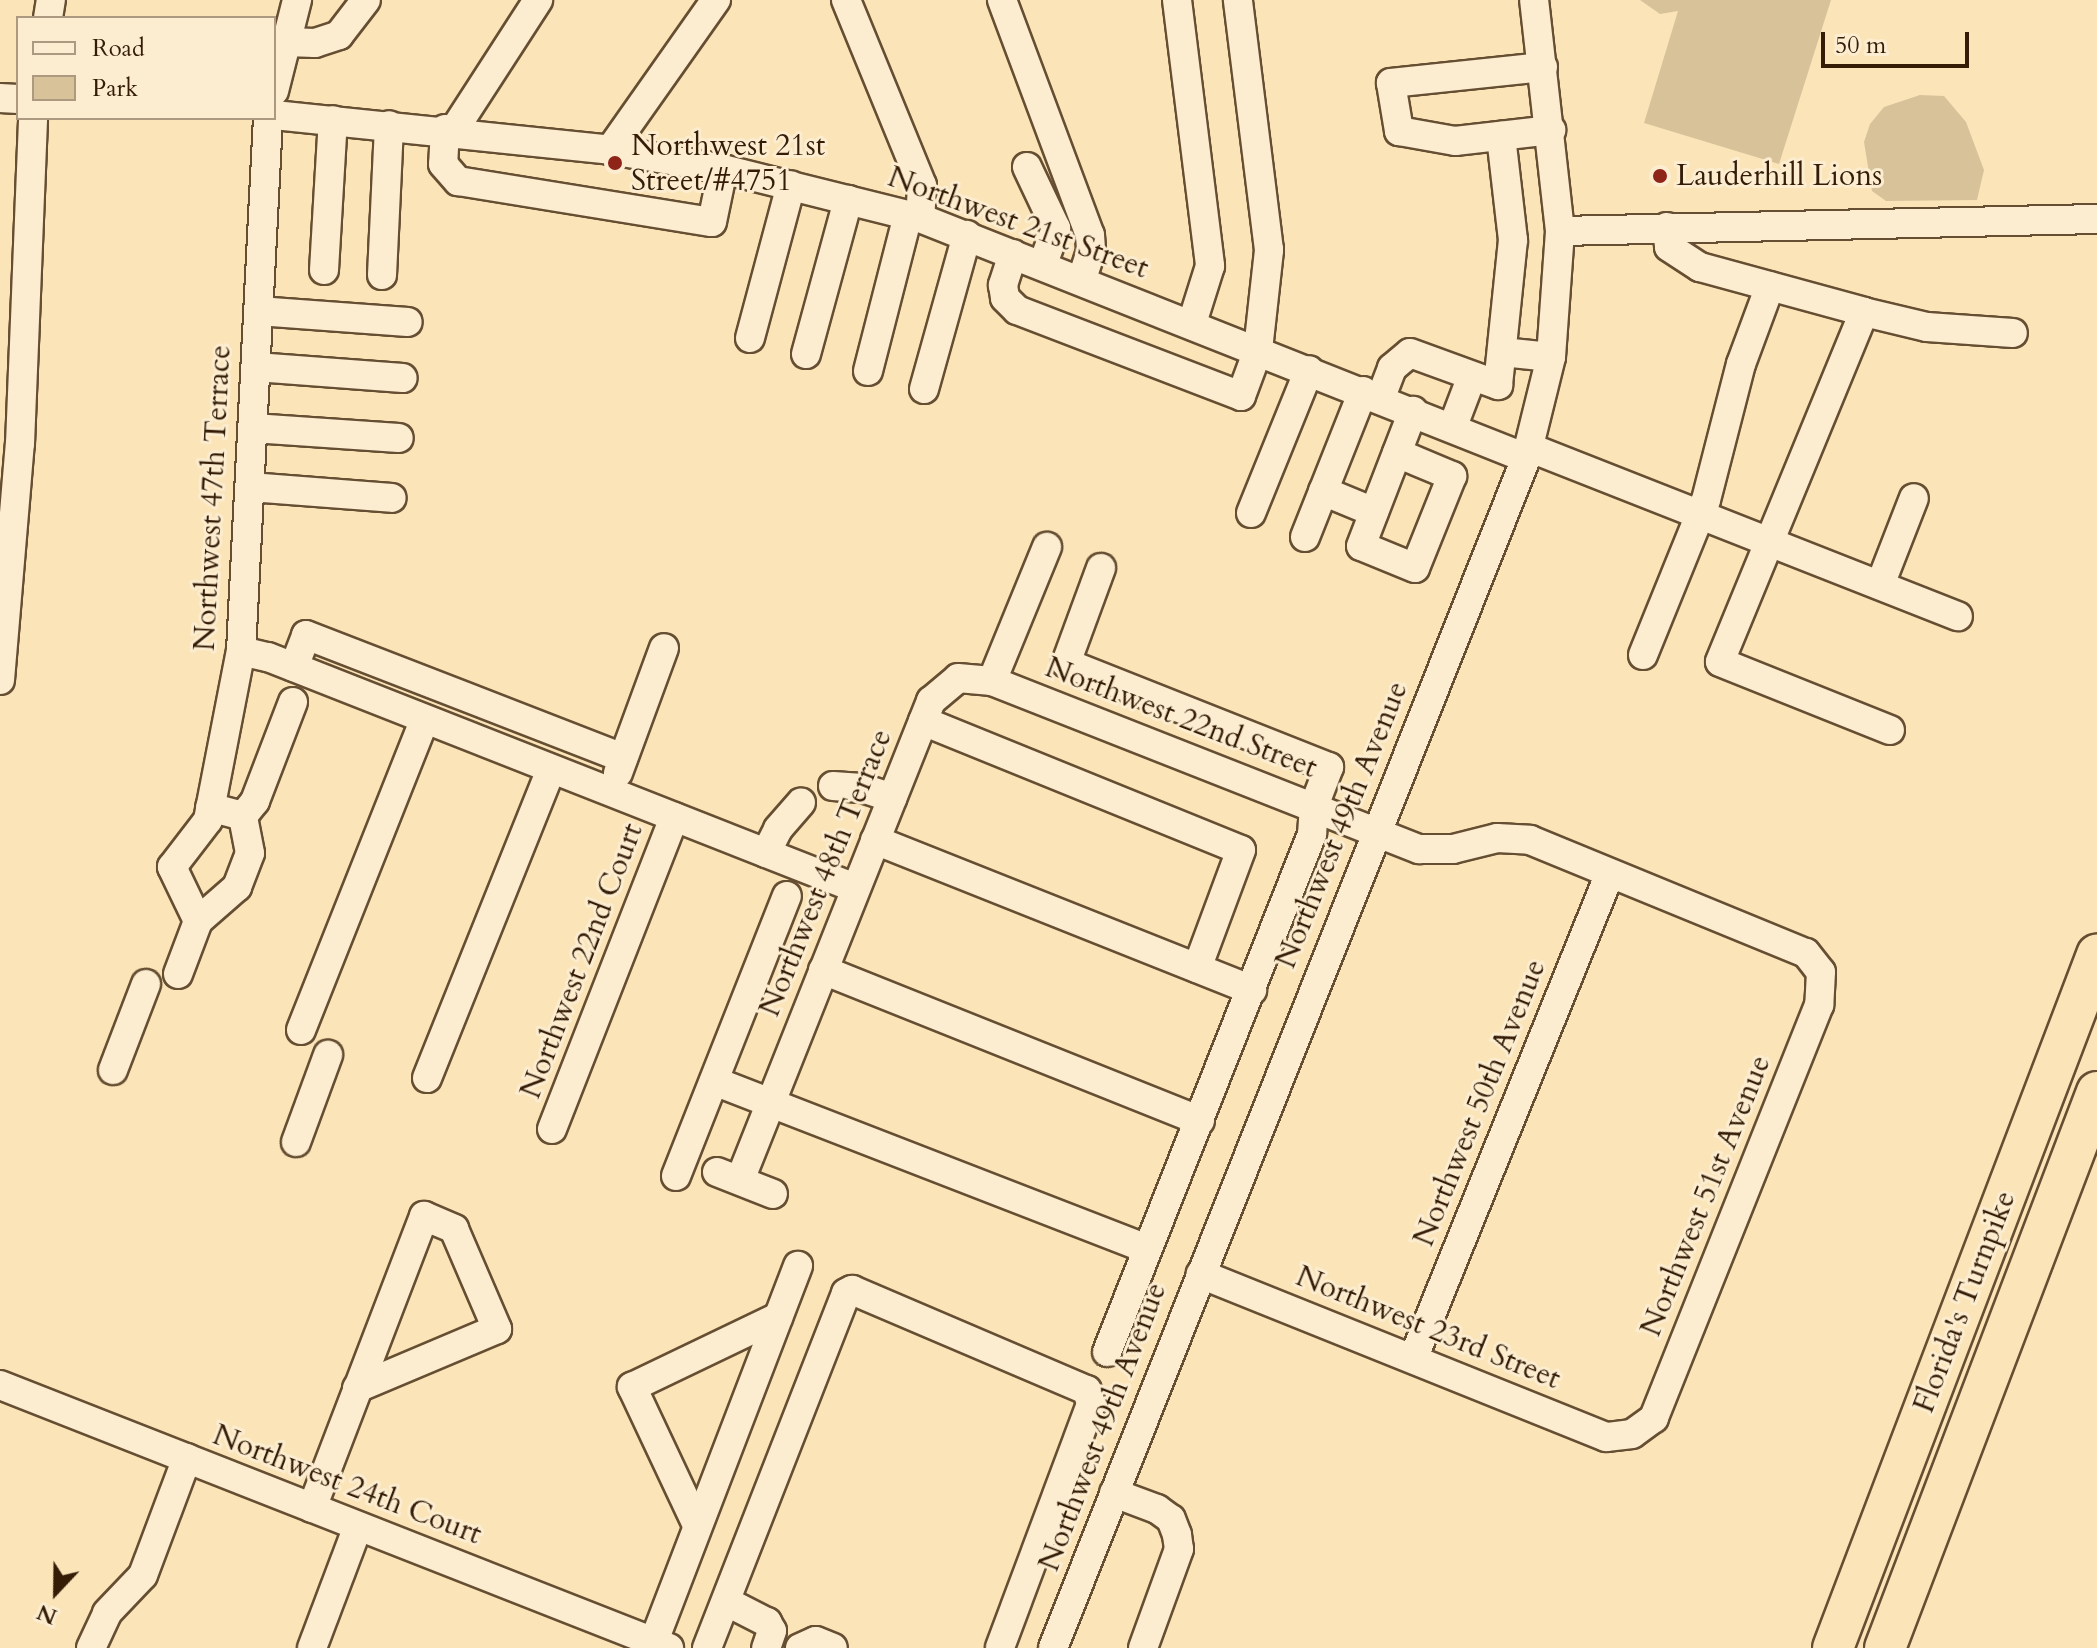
<!DOCTYPE html>
<style>
body{margin:0}
#map{position:relative;width:2097px;height:1648px;overflow:hidden;background:#fae4b8;font-family:Cardo,serif}
div>[style]{position:absolute}
.green>*{inset:0;background:#d8c29a}
.roads{filter:drop-shadow(2px 0 #664e32) drop-shadow(-2px 0 #664e32) drop-shadow(0 2px #664e32) drop-shadow(0 -2px #664e32)}
.minor>*{height:28px;margin:-14px;padding:0 14px;transform-origin:14px;border-radius:14px;background:#fcedd1}
.highway>*{height:40px;margin:-20px;padding:0 20px;transform-origin:20px;border-radius:20px;background:#fae4b8}
.dots>*{width:22px;height:22px;translate:-50% -50%;box-sizing:border-box;border:4px solid #fcedd1;border-radius:50%}
span{translate:-50% -50%;white-space:nowrap;text-align:center;line-height:1.15;-webkit-text-stroke:6px #fcedd1;paint-order:stroke}
.poi-label{font-size:30px;color:#341c06}
.left{translate:0 -50%;text-align:left}
.street-label{font-size:30px;color:#341c06}
.legend{position:absolute;left:16px;top:16px;width:260px;height:104px;box-sizing:border-box;background:#fcedd1;border:2px solid #ac9980;margin:0;padding:10px 14px;list-style:none;font-size:24px;color:#341c06}
.legend li{display:flex;align-items:center;gap:16px;height:40px}
.legend b{width:40px;border:2px solid #ac9980}
.north{position:absolute;left:16px;top:1552px;width:80px;height:80px;-webkit-text-stroke:6px #fcedd1;paint-order:stroke;rotate:202deg;font-size:22px;font-weight:700;line-height:32px;text-align:center;color:#341c06}
.north::after{content:'';display:block;margin:auto;width:28px;height:36px;background:#341c06;clip-path:polygon(50% 0,100% 100%,50% 72%,0 100%)}
.scale{position:absolute;left:1821px;top:32px;width:148px;height:36px;box-sizing:border-box;border:4px solid #341c06;border-top:0;padding-left:10px;font-size:24px;line-height:28px;white-space:nowrap;color:#341c06;-webkit-text-stroke:6px #fcedd1;paint-order:stroke}
</style>
<div id="map">
<div class="green">
<i style="clip-path:polygon(1640px 0,1831px 0,1779px 164px,1644px 123px,1678px 11px,1660px 14px)"></i>
<i style="clip-path:polygon(1920px 95px,1944px 96px,1966px 122px,1984px 170px,1977px 200px,1886px 201px,1872px 191px,1864px 142px,1870px 124px,1884px 107px)"></i>
</div>
<div class="roads">
<div class="minor">
<i style="left:846px;top:0;width:200px;rotate:67.7deg"></i>
<i style="left:922px;top:185px;width:33px;rotate:93deg"></i>
<i style="left:1002px;top:0;width:251px;rotate:69.5deg"></i>
<i style="left:1090px;top:235px;width:16px;rotate:86deg"></i>
<i style="left:1091px;top:251px;width:29px;rotate:108deg"></i>
<i style="left:1177px;top:0;width:268px;rotate:82.9deg"></i>
<i style="left:1210px;top:266px;width:60px;rotate:107.5deg"></i>
<i style="left:48px;top:18px;width:18px;rotate:-81deg"></i>
<i style="left:286px;top:42px;width:29px;rotate:2deg"></i>
<i style="left:315px;top:43px;width:25px;rotate:-18deg"></i>
<i style="left:339px;top:35px;width:44px;rotate:-52.4deg"></i>
<i style="left:1543px;top:67px;width:153px;rotate:174deg"></i>
<i style="left:1391px;top:83px;width:49px;rotate:80.5deg"></i>
<i style="left:1399px;top:131px;width:57px;rotate:10.1deg"></i>
<i style="left:1455px;top:141px;width:97px;rotate:-6.5deg"></i>
<i style="left:274px;top:91px;width:94px;rotate:-75.8deg"></i>
<i style="left:0;top:98px;width:18px;rotate:3deg"></i>
<i style="left:274px;top:115px;width:338px;rotate:5.9deg"></i>
<i style="left:610px;top:150px;width:115px;rotate:9.5deg"></i>
<i style="left:723px;top:169px;width:203px;rotate:14deg"></i>
<i style="left:920px;top:218px;width:652px;rotate:21.61deg"></i>
<i style="left:445px;top:129px;width:35px;rotate:93deg"></i>
<i style="left:443px;top:164px;width:23px;rotate:49deg"></i>
<i style="left:458px;top:181px;width:257px;rotate:9.2deg"></i>
<i style="left:712px;top:222px;width:54px;rotate:-78.3deg"></i>
<i style="left:454px;top:130px;width:155px;rotate:-57.1deg"></i>
<i style="left:610px;top:150px;width:184px;rotate:-54.8deg"></i>
<i style="left:1027px;top:167px;width:68px;rotate:64.6deg"></i>
<i style="left:1056px;top:228px;width:38px;rotate:110deg"></i>
<i style="left:1667px;top:227px;width:20px;rotate:84deg"></i>
<i style="left:1669px;top:247px;width:37px;rotate:33deg"></i>
<i style="left:1700px;top:267px;width:170px;rotate:15.3deg"></i>
<i style="left:1864px;top:312px;width:378px;rotate:112.4deg"></i>
<i style="left:1720px;top:662px;width:183px;rotate:21.8deg"></i>
<i style="left:1560px;top:231px;width:537px;rotate:-1.28deg"></i>
<i style="left:1013px;top:254px;width:33px;rotate:108deg"></i>
<i style="left:1003px;top:285px;width:13px;rotate:81deg"></i>
<i style="left:1005px;top:298px;width:17px;rotate:45deg"></i>
<i style="left:1017px;top:310px;width:240px;rotate:21deg"></i>
<i style="left:1241px;top:396px;width:49px;rotate:-69.7deg"></i>
<i style="left:1258px;top:350px;width:101px;rotate:-83.7deg"></i>
<i style="left:1269px;top:250px;width:252px;rotate:-97.1deg"></i>
<i style="left:324px;top:270px;width:150px;rotate:-86.6deg"></i>
<i style="left:382px;top:275px;width:150px;rotate:-87.3deg"></i>
<i style="left:258px;top:311px;width:150px;rotate:4.2deg"></i>
<i style="left:1864px;top:312px;width:65px;rotate:13.4deg"></i>
<i style="left:1927px;top:327px;width:86px;rotate:4deg"></i>
<i style="left:750px;top:338px;width:158px;rotate:-75deg"></i>
<i style="left:1502px;top:352px;width:49px;rotate:5.8deg"></i>
<i style="left:806px;top:354px;width:160px;rotate:-74.7deg"></i>
<i style="left:256px;top:367px;width:147px;rotate:4.3deg"></i>
<i style="left:868px;top:371px;width:161px;rotate:-75.6deg"></i>
<i style="left:924px;top:389px;width:160px;rotate:-74.4deg"></i>
<i style="left:1381px;top:397px;width:31px;rotate:-69deg"></i>
<i style="left:1392px;top:368px;width:23px;rotate:-40deg"></i>
<i style="left:1410px;top:353px;width:94px;rotate:20deg"></i>
<i style="left:1498px;top:385px;width:146px;rotate:-84.1deg"></i>
<i style="left:1513px;top:240px;width:105px;rotate:-96.6deg"></i>
<i style="left:1453px;top:426px;width:53px;rotate:-69.2deg"></i>
<i style="left:253px;top:428px;width:146px;rotate:3.9deg"></i>
<i style="left:1528px;top:447px;width:462px;rotate:21.5deg"></i>
<i style="left:1397px;top:453px;width:60px;rotate:22.7deg"></i>
<i style="left:1452px;top:476px;width:99px;rotate:111.9deg"></i>
<i style="left:1415px;top:568px;width:58px;rotate:-157.8deg"></i>
<i style="left:1361px;top:546px;width:145px;rotate:-68.9deg"></i>
<i style="left:250px;top:487px;width:142px;rotate:4.4deg"></i>
<i style="left:1323px;top:491px;width:55px;rotate:22.4deg"></i>
<i style="left:1251px;top:513px;width:154px;rotate:-67.9deg"></i>
<i style="left:1305px;top:537px;width:157px;rotate:-68.3deg"></i>
<i style="left:1101px;top:568px;width:101px;rotate:110.2deg"></i>
<i style="left:1066px;top:663px;width:283px;rotate:21.6deg"></i>
<i style="left:1329px;top:767px;width:42px;rotate:111deg"></i>
<i style="left:1314px;top:806px;width:28px;rotate:94deg"></i>
<i style="left:1312px;top:834px;width:557px;rotate:111.59deg"></i>
<i style="left:1880px;top:585px;width:93px;rotate:-68.7deg"></i>
<i style="left:241px;top:651px;width:28px;rotate:13deg"></i>
<i style="left:268px;top:657px;width:631px;rotate:21.48deg"></i>
<i style="left:1643px;top:655px;width:167px;rotate:-67.9deg"></i>
<i style="left:1706px;top:500px;width:140px;rotate:-75.6deg"></i>
<i style="left:1741px;top:364px;width:83px;rotate:-69.6deg"></i>
<i style="left:294px;top:667px;width:34px;rotate:-69deg"></i>
<i style="left:306px;top:635px;width:340px;rotate:21.2deg"></i>
<i style="left:0;top:680px;width:237px;rotate:-85.2deg"></i>
<i style="left:20px;top:444px;width:326px;rotate:-87.7deg"></i>
<i style="left:992px;top:681px;width:145px;rotate:-67.7deg"></i>
<i style="left:923px;top:721px;width:343px;rotate:22.1deg"></i>
<i style="left:1241px;top:850px;width:126px;rotate:110.4deg"></i>
<i style="left:618px;top:773px;width:133px;rotate:-69.8deg"></i>
<i style="left:833px;top:786px;width:29px;rotate:4deg"></i>
<i style="left:862px;top:788px;width:32px;rotate:18deg"></i>
<i style="left:243px;top:816px;width:19px;rotate:-51deg"></i>
<i style="left:255px;top:801px;width:106px;rotate:-69deg"></i>
<i style="left:875px;top:840px;width:406px;rotate:21.7deg"></i>
<i style="left:766px;top:853px;width:27px;rotate:-63deg"></i>
<i style="left:778px;top:829px;width:35px;rotate:-49deg"></i>
<i style="left:198px;top:921px;width:52px;rotate:-41.1deg"></i>
<i style="left:237px;top:887px;width:36px;rotate:-69deg"></i>
<i style="left:250px;top:853px;width:38px;rotate:-101deg"></i>
<i style="left:243px;top:816px;width:34px;rotate:-165deg"></i>
<i style="left:823px;top:970px;width:406px;rotate:21.8deg"></i>
<i style="left:178px;top:974px;width:57px;rotate:-69.3deg"></i>
<i style="left:198px;top:921px;width:60px;rotate:-115.7deg"></i>
<i style="left:172px;top:867px;width:59px;rotate:-52.5deg"></i>
<i style="left:208px;top:820px;width:172px;rotate:-79deg"></i>
<i style="left:241px;top:651px;width:534px;rotate:-87.1deg"></i>
<i style="left:301px;top:1030px;width:333px;rotate:-68.3deg"></i>
<i style="left:113px;top:1070px;width:92px;rotate:-69deg"></i>
<i style="left:427px;top:1078px;width:333px;rotate:-68.1deg"></i>
<i style="left:714px;top:1081px;width:464px;rotate:21.2deg"></i>
<i style="left:552px;top:1129px;width:335px;rotate:-68.6deg"></i>
<i style="left:296px;top:1142px;width:93px;rotate:-69.8deg"></i>
<i style="left:717px;top:1172px;width:60px;rotate:21.4deg"></i>
<i style="left:676px;top:1176px;width:301px;rotate:-68.4deg"></i>
<i style="left:740px;top:1180px;width:516px;rotate:-68.26deg"></i>
<i style="left:931px;top:701px;width:35px;rotate:-40deg"></i>
<i style="left:958px;top:678px;width:34px;rotate:5deg"></i>
<i style="left:992px;top:681px;width:459px;rotate:21.5deg"></i>
<i style="left:1419px;top:849px;width:34px"></i>
<i style="left:1453px;top:849px;width:45px;rotate:-14deg"></i>
<i style="left:1497px;top:838px;width:33px;rotate:3deg"></i>
<i style="left:1530px;top:840px;width:298px;rotate:22.3deg"></i>
<i style="left:1806px;top:953px;width:24px;rotate:52deg"></i>
<i style="left:1821px;top:972px;width:33px;rotate:93deg"></i>
<i style="left:1819px;top:1005px;width:445px;rotate:111.8deg"></i>
<i style="left:1654px;top:1418px;width:27px;rotate:144deg"></i>
<i style="left:1632px;top:1434px;width:26px;rotate:173deg"></i>
<i style="left:1606px;top:1437px;width:437px;rotate:-158.1deg"></i>
<i style="left:1413px;top:1359px;width:524px;rotate:-67.93deg"></i>
<i style="left:0;top:1385px;width:719px;rotate:21.46deg"></i>
<i style="left:1114px;top:1493px;width:46px;rotate:20.4deg"></i>
<i style="left:1157px;top:1509px;width:17px;rotate:36deg"></i>
<i style="left:1171px;top:1519px;width:17px;rotate:69deg"></i>
<i style="left:1177px;top:1535px;width:14px;rotate:82deg"></i>
<i style="left:1179px;top:1549px;width:105px;rotate:110deg"></i>
<i style="left:312px;top:1508px;width:313px;rotate:-69deg"></i>
<i style="left:424px;top:1216px;width:33px;rotate:23deg"></i>
<i style="left:454px;top:1229px;width:109px;rotate:66.7deg"></i>
<i style="left:497px;top:1329px;width:152px;rotate:157.1deg"></i>
<i style="left:697px;top:1525px;width:153px;rotate:-115.2deg"></i>
<i style="left:632px;top:1387px;width:162px;rotate:-25.6deg"></i>
<i style="left:737px;top:1607px;width:34px;rotate:27deg"></i>
<i style="left:767px;top:1622px;width:10px;rotate:61deg"></i>
<i style="left:772px;top:1631px;width:18px;rotate:109deg"></i>
<i style="left:654px;top:1641px;width:402px;rotate:-69deg"></i>
<i style="left:91px;top:1648px;width:38px;rotate:-65deg"></i>
<i style="left:107px;top:1613px;width:52px;rotate:-46.5deg"></i>
<i style="left:143px;top:1575px;width:125px;rotate:-69.4deg"></i>
<i style="left:312px;top:1648px;width:130px;rotate:-69.3deg"></i>
<i style="left:707px;top:1648px;width:381px;rotate:-68.6deg"></i>
<i style="left:846px;top:1293px;width:7px;rotate:-27deg"></i>
<i style="left:852px;top:1290px;width:255px;rotate:23.1deg"></i>
<i style="left:1087px;top:1390px;width:15px;rotate:74deg"></i>
<i style="left:1091px;top:1404px;width:260px;rotate:110.5deg"></i>
<i style="left:800px;top:1648px;width:17px;rotate:-24deg"></i>
<i style="left:816px;top:1641px;width:18px;rotate:22deg"></i>
<i style="left:1053px;top:1648px;width:1281px;rotate:-68.32deg"></i>
<i style="left:1526px;top:458px;width:104px;rotate:-76.1deg"></i>
<i style="left:1551px;top:357px;width:126px;rotate:-85.9deg"></i>
<i style="left:1560px;top:231px;width:232px;rotate:-96.4deg"></i>
</div>
<div class="highway">
<i style="left:1833px;top:1648px;width:742px;rotate:-69.15deg"></i>
<i style="left:1885px;top:1648px;width:595px;rotate:-69.13deg"></i>
</div>
</div>
<div class="dots">
<i style="left:615px;top:163px;background:#8f2418"></i>
<i style="left:1660px;top:176px;background:#8f2418"></i>
</div>
<div class="poi-label">
<span class="left" style="left:631px;top:163px">Northwest 21st<br>Street/#4751</span>
<span class="left" style="left:1676px;top:176px">Lauderhill Lions</span>
</div>
<div class="street-label">
<span style="left:1018px;top:223px;rotate:20deg">Northwest 21st Street</span>
<span style="left:213px;top:498px;rotate:-87deg">Northwest 47th Terrace</span>
<span style="left:1181px;top:718px;rotate:21deg">Northwest 22nd Street</span>
<span style="left:1342px;top:825px;rotate:-68deg">Northwest 49th Avenue</span>
<span style="left:826px;top:873px;rotate:-68deg">Northwest 48th Terrace</span>
<span style="left:582px;top:961px;rotate:-69deg">Northwest 22nd Court</span>
<span style="left:1480px;top:1103px;rotate:-68deg">Northwest 50th Avenue</span>
<span style="left:1706px;top:1196px;rotate:-68deg">Northwest 51st Avenue</span>
<span style="left:1965px;top:1302px;rotate:-69deg">Florida's Turnpike</span>
<span style="left:1428px;top:1328px;rotate:22deg">Northwest 23rd Street</span>
<span style="left:1103px;top:1427px;rotate:-69deg">Northwest 49th Avenue</span>
<span style="left:347px;top:1485px;rotate:21deg">Northwest 24th Court</span>
</div>
<ul class="legend">
<li><b style="height:10px;background:#fcedd1"></b>Road</li>
<li><b style="height:22px;background:#d8c29a"></b>Park</li>
</ul>
<div class="north">N</div>
<div class="scale">50 m</div>
</div>
